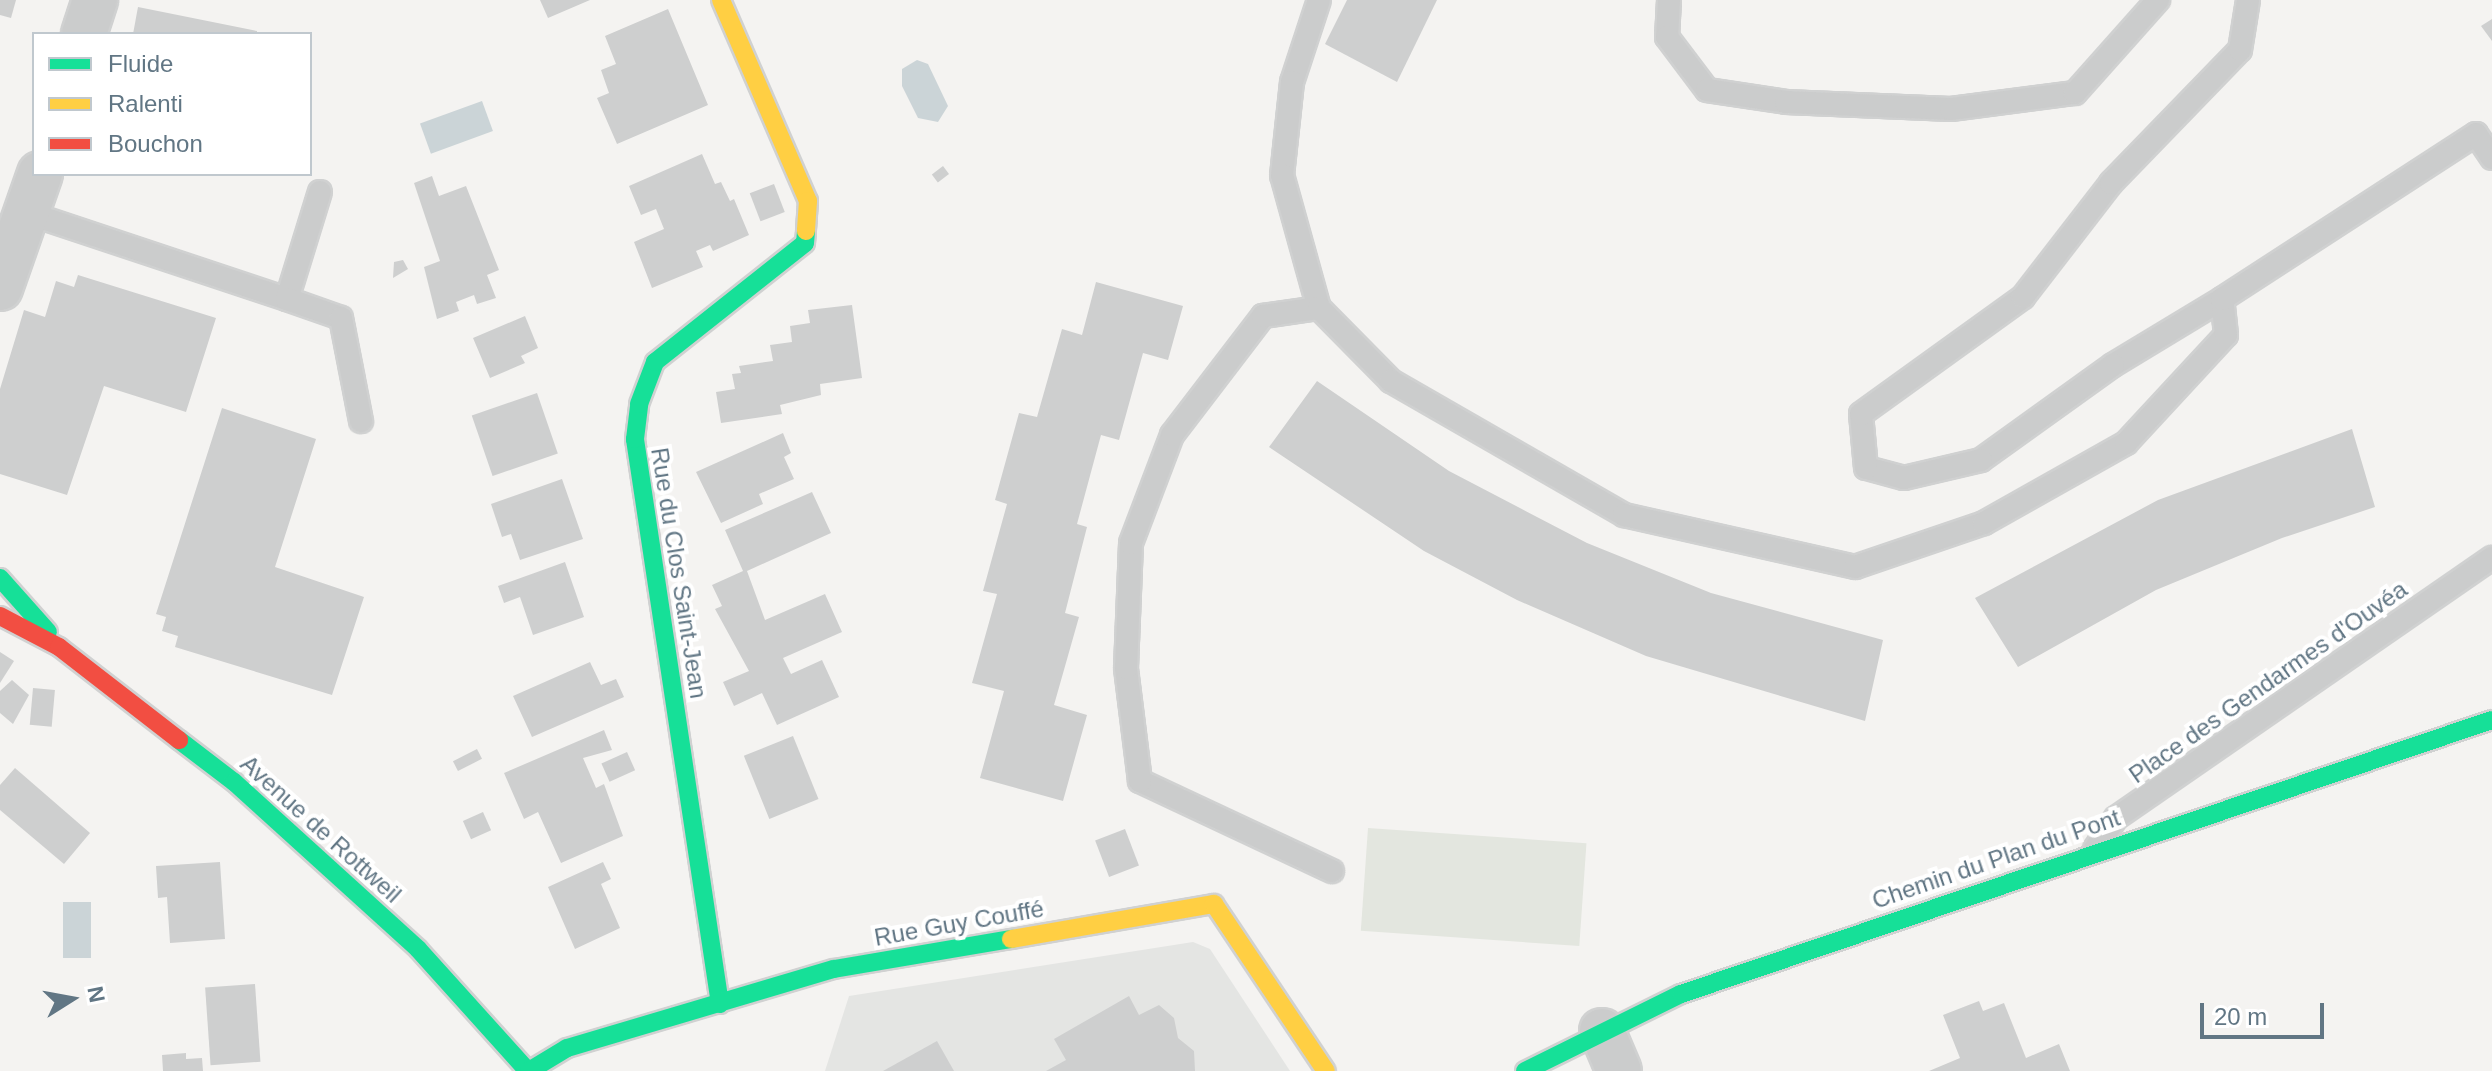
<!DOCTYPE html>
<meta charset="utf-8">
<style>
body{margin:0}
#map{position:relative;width:2492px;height:1071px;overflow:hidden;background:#f4f3f1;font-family:Arial,sans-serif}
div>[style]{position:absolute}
.built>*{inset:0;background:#e4e5e3}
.green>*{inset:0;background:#e3e6df;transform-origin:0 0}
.water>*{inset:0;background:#cbd4d7;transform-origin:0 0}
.building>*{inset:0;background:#cecfcf;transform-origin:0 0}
.roads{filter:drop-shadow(2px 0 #d0d1d1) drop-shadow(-2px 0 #d0d1d1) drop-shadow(0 2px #d0d1d1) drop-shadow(0 -2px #d0d1d1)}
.lane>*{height:22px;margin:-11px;padding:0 11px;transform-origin:11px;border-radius:11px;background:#cbcccc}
.street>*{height:44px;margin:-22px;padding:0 22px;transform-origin:22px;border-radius:22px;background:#cbcccc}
.fast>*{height:18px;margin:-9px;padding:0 9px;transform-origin:9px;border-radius:9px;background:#16e098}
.slow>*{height:18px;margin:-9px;padding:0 9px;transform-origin:9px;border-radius:9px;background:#ffcf43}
.jam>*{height:18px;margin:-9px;padding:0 9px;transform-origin:9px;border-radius:9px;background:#f24e42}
span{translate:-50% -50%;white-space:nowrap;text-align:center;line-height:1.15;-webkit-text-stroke:8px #fff;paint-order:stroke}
.street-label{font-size:24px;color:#617684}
.legend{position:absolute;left:32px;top:32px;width:280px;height:144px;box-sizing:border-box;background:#fff;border:2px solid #c0c8ce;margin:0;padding:10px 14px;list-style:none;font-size:24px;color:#617684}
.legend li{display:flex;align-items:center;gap:16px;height:40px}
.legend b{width:40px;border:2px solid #c0c8ce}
.north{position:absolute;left:32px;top:959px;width:80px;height:80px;-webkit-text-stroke:6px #fff;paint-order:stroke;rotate:79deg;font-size:22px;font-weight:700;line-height:32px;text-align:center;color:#617684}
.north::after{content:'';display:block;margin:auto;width:28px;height:36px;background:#617684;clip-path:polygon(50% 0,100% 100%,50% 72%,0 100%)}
.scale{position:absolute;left:2200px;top:1003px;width:124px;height:36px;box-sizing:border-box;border:4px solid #617684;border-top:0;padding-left:10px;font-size:24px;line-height:28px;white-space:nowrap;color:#617684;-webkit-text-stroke:6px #fff;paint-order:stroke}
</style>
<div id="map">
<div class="built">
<i style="clip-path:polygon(1193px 942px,1210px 949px,1290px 1071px,825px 1071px,849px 996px)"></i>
</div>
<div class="green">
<i style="left:1368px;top:828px;width:219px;height:103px;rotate:4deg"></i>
</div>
<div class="water">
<i style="clip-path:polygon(917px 60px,928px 64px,948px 106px,938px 122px,918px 118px,902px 86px,902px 69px)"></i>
<i style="left:482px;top:101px;width:32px;height:66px;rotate:70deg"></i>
<i style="left:91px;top:902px;width:56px;height:28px;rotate:90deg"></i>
</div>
<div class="building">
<i style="clip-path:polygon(0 0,16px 0,11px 18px,0 15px)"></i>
<i style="clip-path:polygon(540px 0,590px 0,548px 18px)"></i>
<i style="clip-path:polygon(1347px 0,1437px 0,1397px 82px,1325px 44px)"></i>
<i style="clip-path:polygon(138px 7px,257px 31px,257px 34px,133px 34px)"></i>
<i style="clip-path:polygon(668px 9px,708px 105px,617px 144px,597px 98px,609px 93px,601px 70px,616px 64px,605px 36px)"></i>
<i style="clip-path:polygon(2492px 19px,2492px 41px,2481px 26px)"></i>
<i style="clip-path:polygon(702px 154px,715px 184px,721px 182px,730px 201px,734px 199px,749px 235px,713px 251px,710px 245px,696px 251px,703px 267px,652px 288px,634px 242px,664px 229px,656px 209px,641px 215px,629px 186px)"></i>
<i style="left:943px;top:166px;width:10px;height:14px;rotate:53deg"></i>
<i style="clip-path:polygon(432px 176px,439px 196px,466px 186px,499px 270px,487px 275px,496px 298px,477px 304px,474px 295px,456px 302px,459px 311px,437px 319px,424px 267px,440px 261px,414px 183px)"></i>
<i style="left:774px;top:184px;width:30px;height:26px;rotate:69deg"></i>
<i style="clip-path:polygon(403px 260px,408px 269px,393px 278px,394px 262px)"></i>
<i style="clip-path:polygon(78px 275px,216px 318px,186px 412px,104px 386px,67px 495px,0 474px,0 389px,24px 310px,45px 317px,56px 281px,74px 287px)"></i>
<i style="clip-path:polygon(1096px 282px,1183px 306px,1168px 360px,1143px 353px,1119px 440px,1101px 435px,1077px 524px,1087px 527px,1065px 613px,1079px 617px,1054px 705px,1087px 715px,1063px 801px,980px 778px,1004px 691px,972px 683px,997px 594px,983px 591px,1007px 504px,995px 500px,1019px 413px,1037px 417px,1062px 329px,1082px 335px)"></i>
<i style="clip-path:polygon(852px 305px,862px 378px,820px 384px,821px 395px,780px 405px,782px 414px,721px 423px,716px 392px,735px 389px,732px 374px,741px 373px,739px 366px,773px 361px,770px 345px,792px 342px,790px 326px,810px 323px,808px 310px)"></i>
<i style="clip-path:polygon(525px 316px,538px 348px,521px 356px,525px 363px,490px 378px,473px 338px)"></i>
<i style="clip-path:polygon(1317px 381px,1449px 471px,1587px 543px,1711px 593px,1883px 640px,1865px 721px,1646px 656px,1517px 600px,1424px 551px,1269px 447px)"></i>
<i style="left:537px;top:393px;width:64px;height:69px;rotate:71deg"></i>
<i style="clip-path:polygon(222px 408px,316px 439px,275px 567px,364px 597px,332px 695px,175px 647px,178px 636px,162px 631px,166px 617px,156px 614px)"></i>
<i style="clip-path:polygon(2352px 429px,2375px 507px,2282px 538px,2156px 590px,2018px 667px,1975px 598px,2158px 500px)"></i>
<i style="clip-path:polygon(783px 433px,791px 453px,784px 457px,794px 479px,759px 494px,763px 504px,721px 523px,696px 472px)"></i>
<i style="clip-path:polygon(562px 479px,583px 539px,520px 560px,511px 534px,502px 537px,491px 504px)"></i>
<i style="clip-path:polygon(812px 492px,831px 533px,747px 571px,765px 620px,825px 594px,842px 632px,783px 658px,791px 674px,822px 660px,839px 697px,777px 725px,762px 693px,734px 706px,723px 682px,749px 671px,715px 609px,722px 606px,712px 585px,743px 571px,725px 530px)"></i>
<i style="clip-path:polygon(565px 562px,584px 617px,533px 635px,520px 597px,504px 603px,498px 586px)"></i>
<i style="clip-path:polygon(0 652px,14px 661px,0 683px)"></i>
<i style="clip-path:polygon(590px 662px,601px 685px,616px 679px,624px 697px,532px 737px,513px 696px)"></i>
<i style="clip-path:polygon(12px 680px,29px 695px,13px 724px,0 713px,0 691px)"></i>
<i style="left:33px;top:688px;width:22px;height:37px;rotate:5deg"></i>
<i style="clip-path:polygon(604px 730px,612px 750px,583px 758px,596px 788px,604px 784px,623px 836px,561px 863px,538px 812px,524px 819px,504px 773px)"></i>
<i style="left:793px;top:736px;width:68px;height:53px;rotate:68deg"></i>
<i style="left:477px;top:749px;width:11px;height:27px;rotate:63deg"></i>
<i style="left:627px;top:752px;width:20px;height:28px;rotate:66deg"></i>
<i style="clip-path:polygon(15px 768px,90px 833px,64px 864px,0 810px,0 785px)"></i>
<i style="left:483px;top:812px;width:20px;height:22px;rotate:66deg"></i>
<i style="left:1125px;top:829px;width:39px;height:32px;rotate:69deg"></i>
<i style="clip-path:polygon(220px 862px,225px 939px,170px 943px,167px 897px,158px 898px,156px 866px)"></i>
<i style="clip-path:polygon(603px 862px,611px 879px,601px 884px,620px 928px,575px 949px,548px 887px)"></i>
<i style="left:255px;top:984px;width:78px;height:50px;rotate:86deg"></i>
<i style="clip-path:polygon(1129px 996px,1139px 1015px,1159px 1005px,1174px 1018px,1178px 1038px,1194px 1051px,1195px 1071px,1046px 1071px,1066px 1060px,1054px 1039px)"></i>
<i style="clip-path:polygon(1979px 1001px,1983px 1011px,2004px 1003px,2026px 1058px,2059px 1044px,2070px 1071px,1929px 1071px,1960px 1058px,1943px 1015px)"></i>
<i style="clip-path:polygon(937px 1041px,954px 1071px,883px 1071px)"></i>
<i style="clip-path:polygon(186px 1053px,186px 1059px,202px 1058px,203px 1071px,163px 1071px,162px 1055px)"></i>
</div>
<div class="roads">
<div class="lane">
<i style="left:1319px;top:0;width:86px;rotate:108.2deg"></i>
<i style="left:1292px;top:82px;width:94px;rotate:96.1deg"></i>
<i style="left:1282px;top:175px;width:138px;rotate:74.5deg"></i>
<i style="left:1669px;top:0;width:37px;rotate:93deg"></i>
<i style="left:1667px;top:37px;width:66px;rotate:53deg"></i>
<i style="left:1707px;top:90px;width:80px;rotate:8.6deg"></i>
<i style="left:1786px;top:102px;width:165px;rotate:2.4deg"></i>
<i style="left:1951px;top:109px;width:125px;rotate:-7.4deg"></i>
<i style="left:2075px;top:93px;width:125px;rotate:-48.3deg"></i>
<i style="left:28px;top:213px;width:273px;rotate:18.4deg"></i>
<i style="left:287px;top:299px;width:112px;rotate:-72.9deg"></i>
<i style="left:287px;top:299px;width:57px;rotate:19.4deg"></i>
<i style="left:341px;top:318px;width:105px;rotate:79deg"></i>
<i style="left:2222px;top:299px;width:127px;rotate:148.8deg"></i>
<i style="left:2113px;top:365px;width:163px;rotate:144.3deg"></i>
<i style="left:1981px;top:460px;width:79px;rotate:166.8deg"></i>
<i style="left:1904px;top:478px;width:39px;rotate:-165deg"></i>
<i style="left:1866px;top:468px;width:54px;rotate:-95.3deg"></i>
<i style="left:1861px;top:414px;width:200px;rotate:-35.8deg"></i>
<i style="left:2023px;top:297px;width:144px;rotate:-52.3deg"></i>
<i style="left:2111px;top:183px;width:185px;rotate:-45.9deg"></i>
<i style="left:2240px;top:50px;width:51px;rotate:-80.9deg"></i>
<i style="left:2095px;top:849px;width:37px;rotate:-56deg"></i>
<i style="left:2116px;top:818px;width:457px;rotate:-34.7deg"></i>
<i style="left:1332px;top:871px;width:212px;rotate:-154.9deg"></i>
<i style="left:1140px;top:781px;width:114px;rotate:-97.1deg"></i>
<i style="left:1126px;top:668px;width:125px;rotate:-87.7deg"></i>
<i style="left:1131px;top:543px;width:116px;rotate:-69.2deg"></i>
<i style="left:1172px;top:435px;width:150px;rotate:-52.6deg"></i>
<i style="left:1263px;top:316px;width:57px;rotate:-8.1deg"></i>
<i style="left:1319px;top:308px;width:103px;rotate:45.4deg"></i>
<i style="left:1391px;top:381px;width:269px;rotate:29.9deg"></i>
<i style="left:1624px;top:515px;width:237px;rotate:12.7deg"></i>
<i style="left:1855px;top:567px;width:136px;rotate:-18.8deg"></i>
<i style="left:1984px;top:523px;width:163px;rotate:-29.4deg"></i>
<i style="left:2126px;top:443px;width:147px;rotate:-47.2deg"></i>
<i style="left:2226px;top:335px;width:36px;rotate:-96deg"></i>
<i style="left:2222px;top:299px;width:303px;rotate:-33deg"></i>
<i style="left:2476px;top:134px;width:29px;rotate:56deg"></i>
</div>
<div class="street">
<i style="left:84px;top:34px;width:36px;rotate:-72deg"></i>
<i style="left:0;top:288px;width:121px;rotate:-70.7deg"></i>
<i style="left:1602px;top:1031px;width:43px;rotate:67deg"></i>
</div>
<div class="fast">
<i style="left:0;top:578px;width:72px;rotate:48.4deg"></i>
<i style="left:179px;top:740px;width:69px;rotate:37.4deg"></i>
<i style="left:234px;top:782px;width:248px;rotate:42.2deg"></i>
<i style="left:418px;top:949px;width:164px;rotate:48deg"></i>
<i style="left:720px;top:1004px;width:571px;rotate:-98.56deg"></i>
<i style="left:635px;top:439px;width:35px;rotate:-83deg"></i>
<i style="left:639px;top:404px;width:45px;rotate:-69.1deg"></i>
<i style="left:655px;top:362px;width:191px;rotate:-38.4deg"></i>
<i style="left:805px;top:243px;width:12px;rotate:-85deg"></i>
<i style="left:529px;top:1071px;width:44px;rotate:-31.2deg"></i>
<i style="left:567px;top:1048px;width:278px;rotate:-16.5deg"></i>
<i style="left:834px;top:969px;width:180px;rotate:-9.6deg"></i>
<i style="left:1525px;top:1071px;width:174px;rotate:-26.3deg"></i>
<i style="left:1681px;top:994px;width:856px;rotate:-18.67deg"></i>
</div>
<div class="slow">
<i style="left:721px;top:0;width:219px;rotate:66.6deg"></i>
<i style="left:808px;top:201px;width:30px;rotate:94deg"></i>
<i style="left:1011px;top:939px;width:206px;rotate:-9.8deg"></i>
<i style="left:1214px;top:904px;width:201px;rotate:56.2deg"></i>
</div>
<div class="jam">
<i style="left:0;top:616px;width:67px;rotate:27.7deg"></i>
<i style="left:59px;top:647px;width:152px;rotate:37.8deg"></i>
</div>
</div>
<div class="street-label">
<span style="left:679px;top:573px;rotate:81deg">Rue du Clos Saint-Jean</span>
<span style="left:2268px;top:682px;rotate:-35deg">Place des Gendarmes d'Ouvéa</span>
<span style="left:321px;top:829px;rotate:42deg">Avenue de Rottweil</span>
<span style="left:1996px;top:859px;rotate:-19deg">Chemin du Plan du Pont</span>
<span style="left:959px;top:923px;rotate:-10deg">Rue Guy Couffé</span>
</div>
<ul class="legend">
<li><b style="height:10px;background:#16e098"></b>Fluide</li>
<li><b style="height:10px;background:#ffcf43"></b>Ralenti</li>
<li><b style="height:10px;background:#f24e42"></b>Bouchon</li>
</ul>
<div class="north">N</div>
<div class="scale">20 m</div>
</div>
